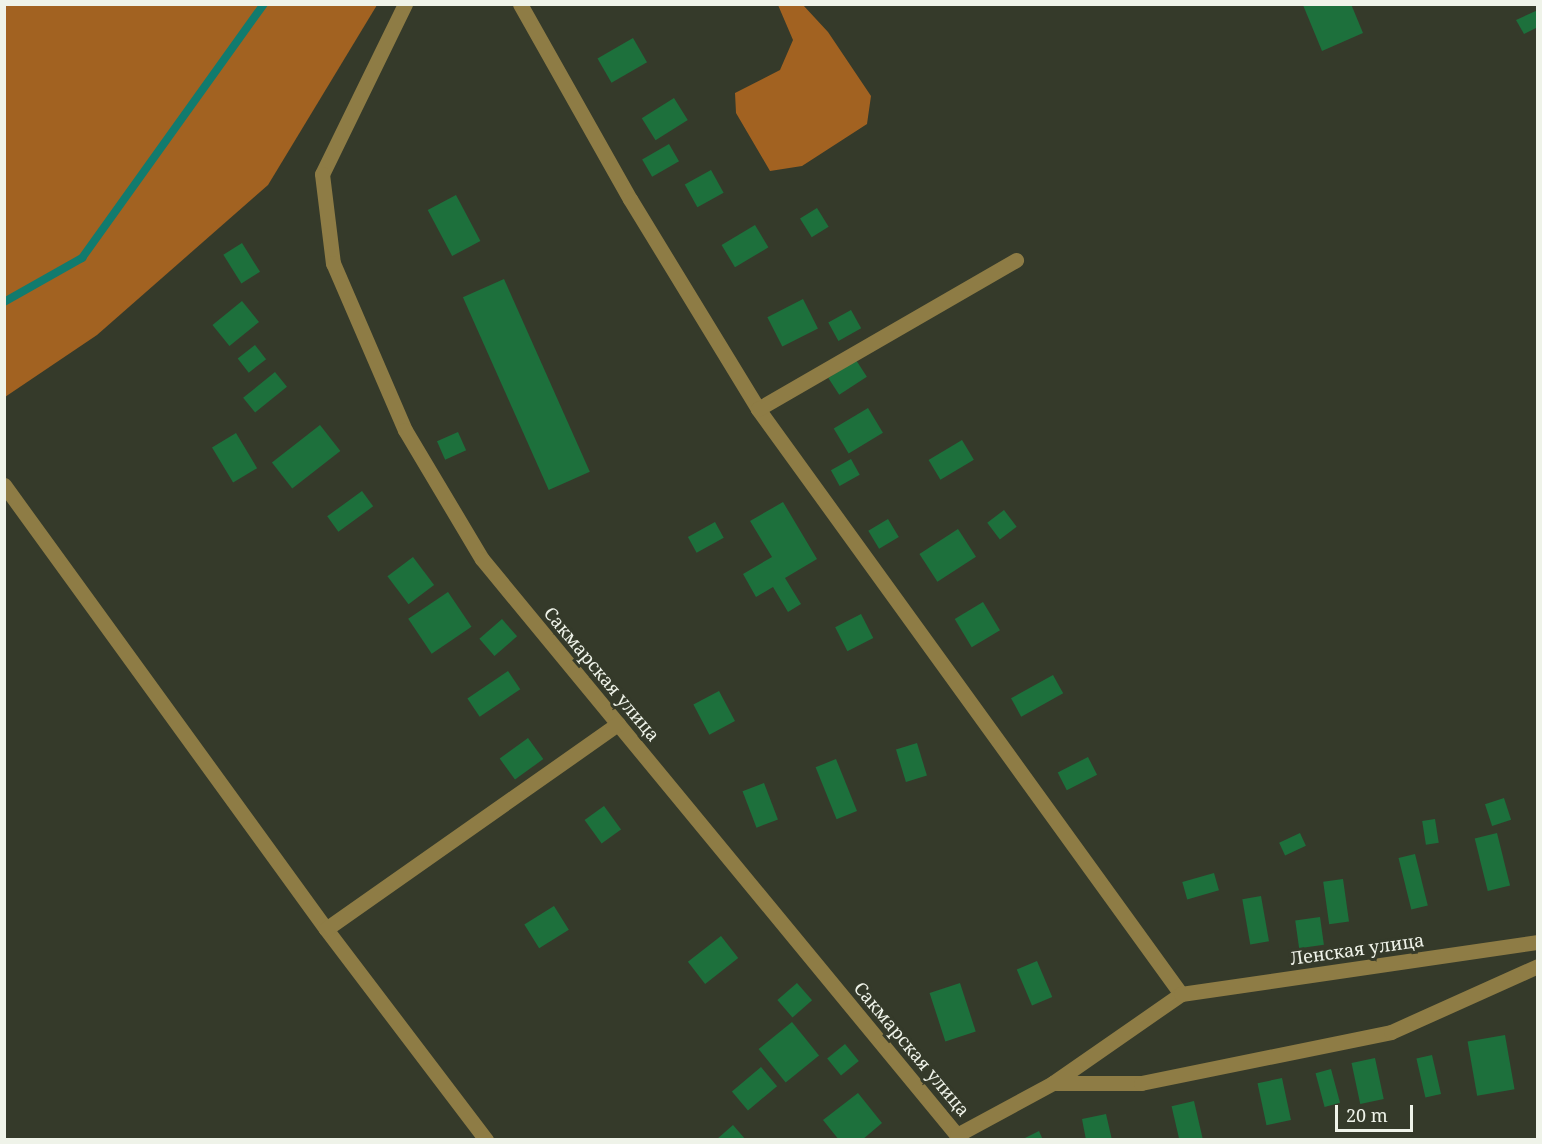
<!DOCTYPE html>
<meta charset="utf-8">
<style>
body{margin:0}
#map{position:relative;width:1542px;height:1144px;overflow:hidden;background:#353a2a;font-family:"Noto Serif",serif}
div>[style]{position:absolute}
.forest>*{inset:0;background:#a26221}
.stream>*{height:8px;margin:-4px;padding:0 4px;transform-origin:4px;border-radius:4px;background:#117b6e}
.building>*{inset:0;background:#1d703c;transform-origin:0 0}
.minor>*{height:15px;margin:-7.5px;padding:0 7.5px;transform-origin:7.5px;border-radius:7.5px;background:#8e7c45}
span{translate:-50% -50%;white-space:nowrap;text-align:center;line-height:1.15;-webkit-text-stroke:6px #353a2a;paint-order:stroke}
.street-label{font-size:18px;color:#eff3e9}
.frame{position:absolute;inset:0;border:6px solid #eff3e9;pointer-events:none}
.scale{position:absolute;left:1335px;top:1105px;width:78px;height:27px;box-sizing:border-box;border:3px solid #eff3e9;border-top:0;padding-left:8px;font-size:18px;line-height:21px;white-space:nowrap;color:#eff3e9;-webkit-text-stroke:4px #353a2a;paint-order:stroke}
</style>
<div id="map">
<div class="forest">
<i style="clip-path:polygon(5px 4px,377px 5px,268px 185px,97px 335px,5px 397px)"></i>
<i style="clip-path:polygon(778px 5px,803px 5px,828px 32px,871px 96px,867px 124px,802px 166px,770px 171px,736px 113px,735px 93px,780px 70px,793px 40px)"></i>
</div>
<div class="stream">
<i style="left:4px;top:302px;width:90px;rotate:-29.4deg"></i>
<i style="left:82px;top:258px;width:312px;rotate:-54.4deg"></i>
</div>
<div class="building">
<i style="clip-path:polygon(1351px 4px,1363px 33px,1322px 51px,1303px 5px)"></i>
<i style="clip-path:polygon(1538px 10px,1538px 27px,1524px 34px,1516px 20px)"></i>
<i style="left:633px;top:38px;width:28px;height:41px;rotate:60deg"></i>
<i style="left:674px;top:98px;width:26px;height:38px;rotate:58deg"></i>
<i style="left:669px;top:144px;width:20px;height:31px;rotate:60deg"></i>
<i style="left:711px;top:170px;width:26px;height:30px;rotate:61deg"></i>
<i style="left:456px;top:195px;width:52px;height:32px;rotate:62deg"></i>
<i style="left:817px;top:208px;width:22px;height:20px;rotate:58deg"></i>
<i style="left:755px;top:225px;width:26px;height:39px;rotate:59deg"></i>
<i style="left:242px;top:243px;width:34px;height:22px;rotate:58deg"></i>
<i style="left:504px;top:279px;width:211px;height:45px;rotate:66deg"></i>
<i style="left:803px;top:299px;width:33px;height:40px;rotate:63deg"></i>
<i style="left:242px;top:301px;width:27px;height:38px;rotate:51deg"></i>
<i style="left:851px;top:310px;width:21px;height:26px;rotate:61deg"></i>
<i style="left:255px;top:345px;width:18px;height:22px;rotate:52deg"></i>
<i style="left:856px;top:360px;width:20px;height:33px;rotate:57deg"></i>
<i style="left:275px;top:372px;width:19px;height:41px;rotate:51deg"></i>
<i style="left:868px;top:408px;width:29px;height:40px;rotate:59deg"></i>
<i style="left:320px;top:425px;width:33px;height:61px;rotate:52deg"></i>
<i style="left:458px;top:432px;width:20px;height:23px;rotate:66deg"></i>
<i style="left:236px;top:433px;width:41px;height:28px;rotate:59deg"></i>
<i style="left:962px;top:440px;width:23px;height:39px;rotate:59deg"></i>
<i style="left:851px;top:459px;width:18px;height:23px;rotate:61deg"></i>
<i style="left:362px;top:491px;width:19px;height:43px;rotate:54deg"></i>
<i style="clip-path:polygon(783px 502px,817px 559px,785px 578px,801px 604px,788px 612px,773px 587px,756px 597px,743px 574px,772px 557px,750px 521px)"></i>
<i style="left:1004px;top:510px;width:21px;height:21px;rotate:53deg"></i>
<i style="left:888px;top:519px;width:21px;height:23px;rotate:59deg"></i>
<i style="left:715px;top:522px;width:18px;height:31px;rotate:61deg"></i>
<i style="left:958px;top:529px;width:33px;height:46px;rotate:57deg"></i>
<i style="left:413px;top:557px;width:35px;height:32px;rotate:53deg"></i>
<i style="left:448px;top:592px;width:42px;height:48px;rotate:56deg"></i>
<i style="left:983px;top:602px;width:33px;height:33px;rotate:59deg"></i>
<i style="left:861px;top:614px;width:27px;height:29px;rotate:63deg"></i>
<i style="left:502px;top:619px;width:23px;height:30px;rotate:49deg"></i>
<i style="left:508px;top:671px;width:22px;height:49px;rotate:56deg"></i>
<i style="left:1053px;top:675px;width:21px;height:48px;rotate:61deg"></i>
<i style="left:719px;top:691px;width:34px;height:29px;rotate:62deg"></i>
<i style="left:528px;top:738px;width:26px;height:35px;rotate:54deg"></i>
<i style="left:917px;top:743px;width:34px;height:22px;rotate:73deg"></i>
<i style="left:1088px;top:757px;width:20px;height:34px;rotate:63deg"></i>
<i style="left:836px;top:759px;width:56px;height:22px;rotate:68deg"></i>
<i style="left:764px;top:783px;width:39px;height:23px;rotate:69deg"></i>
<i style="left:1504px;top:798px;width:23px;height:20px;rotate:72deg"></i>
<i style="left:604px;top:806px;width:29px;height:24px;rotate:54deg"></i>
<i style="left:1435px;top:819px;width:24px;height:13px;rotate:81deg"></i>
<i style="left:1300px;top:833px;width:14px;height:23px;rotate:65deg"></i>
<i style="left:1497px;top:833px;width:54px;height:23px;rotate:76deg"></i>
<i style="left:1415px;top:854px;width:53px;height:17px;rotate:76deg"></i>
<i style="left:1214px;top:873px;width:18px;height:33px;rotate:74deg"></i>
<i style="left:1343px;top:879px;width:43px;height:20px;rotate:82deg"></i>
<i style="left:1261px;top:896px;width:46px;height:19px;rotate:80deg"></i>
<i style="left:554px;top:906px;width:28px;height:35px;rotate:58deg"></i>
<i style="left:1320px;top:917px;width:28px;height:25px;rotate:82deg"></i>
<i style="left:721px;top:936px;width:28px;height:42px;rotate:52deg"></i>
<i style="left:1037px;top:961px;width:39px;height:22px;rotate:67deg"></i>
<i style="left:797px;top:983px;width:23px;height:26px;rotate:49deg"></i>
<i style="left:960px;top:983px;width:51px;height:32px;rotate:72deg"></i>
<i style="left:792px;top:1022px;width:43px;height:43px;rotate:51deg"></i>
<i style="left:1505px;top:1035px;width:55px;height:38px;rotate:80deg"></i>
<i style="left:845px;top:1044px;width:22px;height:23px;rotate:51deg"></i>
<i style="left:1432px;top:1055px;width:40px;height:16px;rotate:77deg"></i>
<i style="left:1375px;top:1058px;width:42px;height:24px;rotate:78deg"></i>
<i style="left:761px;top:1067px;width:25px;height:38px;rotate:50deg"></i>
<i style="left:1331px;top:1069px;width:35px;height:16px;rotate:75deg"></i>
<i style="left:1282px;top:1078px;width:43px;height:25px;rotate:78deg"></i>
<i style="clip-path:polygon(858px 1093px,882px 1123px,862px 1140px,839px 1140px,823px 1120px)"></i>
<i style="left:1194px;top:1101px;width:40px;height:23px;rotate:77deg"></i>
<i style="clip-path:polygon(1106px 1114px,1112px 1140px,1086px 1140px,1082px 1119px)"></i>
<i style="clip-path:polygon(733px 1125px,746px 1140px,716px 1140px)"></i>
<i style="clip-path:polygon(1039px 1131px,1043px 1140px,1021px 1140px)"></i>
</div>
<div class="minor">
<i style="left:405px;top:4px;width:189px;rotate:116deg"></i>
<i style="left:322px;top:174px;width:90px;rotate:83deg"></i>
<i style="left:333px;top:263px;width:182px;rotate:66.7deg"></i>
<i style="left:405px;top:430px;width:150px;rotate:59.2deg"></i>
<i style="left:482px;top:559px;width:753px;rotate:50.5deg"></i>
<i style="left:520px;top:4px;width:224px;rotate:60.6deg"></i>
<i style="left:630px;top:199px;width:246px;rotate:58.6deg"></i>
<i style="left:758px;top:409px;width:722px;rotate:54.13deg"></i>
<i style="left:1181px;top:994px;width:156px;rotate:145.2deg"></i>
<i style="left:1053px;top:1083px;width:109px;rotate:151.6deg"></i>
<i style="left:758px;top:409px;width:298px;rotate:-30deg"></i>
<i style="left:4px;top:485px;width:548px;rotate:54.05deg"></i>
<i style="left:326px;top:929px;width:265px;rotate:52.8deg"></i>
<i style="left:326px;top:929px;width:357px;rotate:-35.1deg"></i>
<i style="left:1181px;top:994px;width:361px;rotate:-8.3deg"></i>
<i style="left:1053px;top:1083px;width:88px"></i>
<i style="left:1141px;top:1083px;width:255px;rotate:-11.5deg"></i>
<i style="left:1391px;top:1032px;width:161px;rotate:-24.2deg"></i>
</div>
<div class="street-label">
<span style="left:602px;top:674px;rotate:50deg">Сакмарская улица</span>
<span style="left:1357px;top:949px;rotate:-8deg">Ленская улица</span>
<span style="left:912px;top:1049px;rotate:50deg">Сакмарская улица</span>
</div>
<div class="frame"></div>
<div class="scale">20 m</div>
</div>
